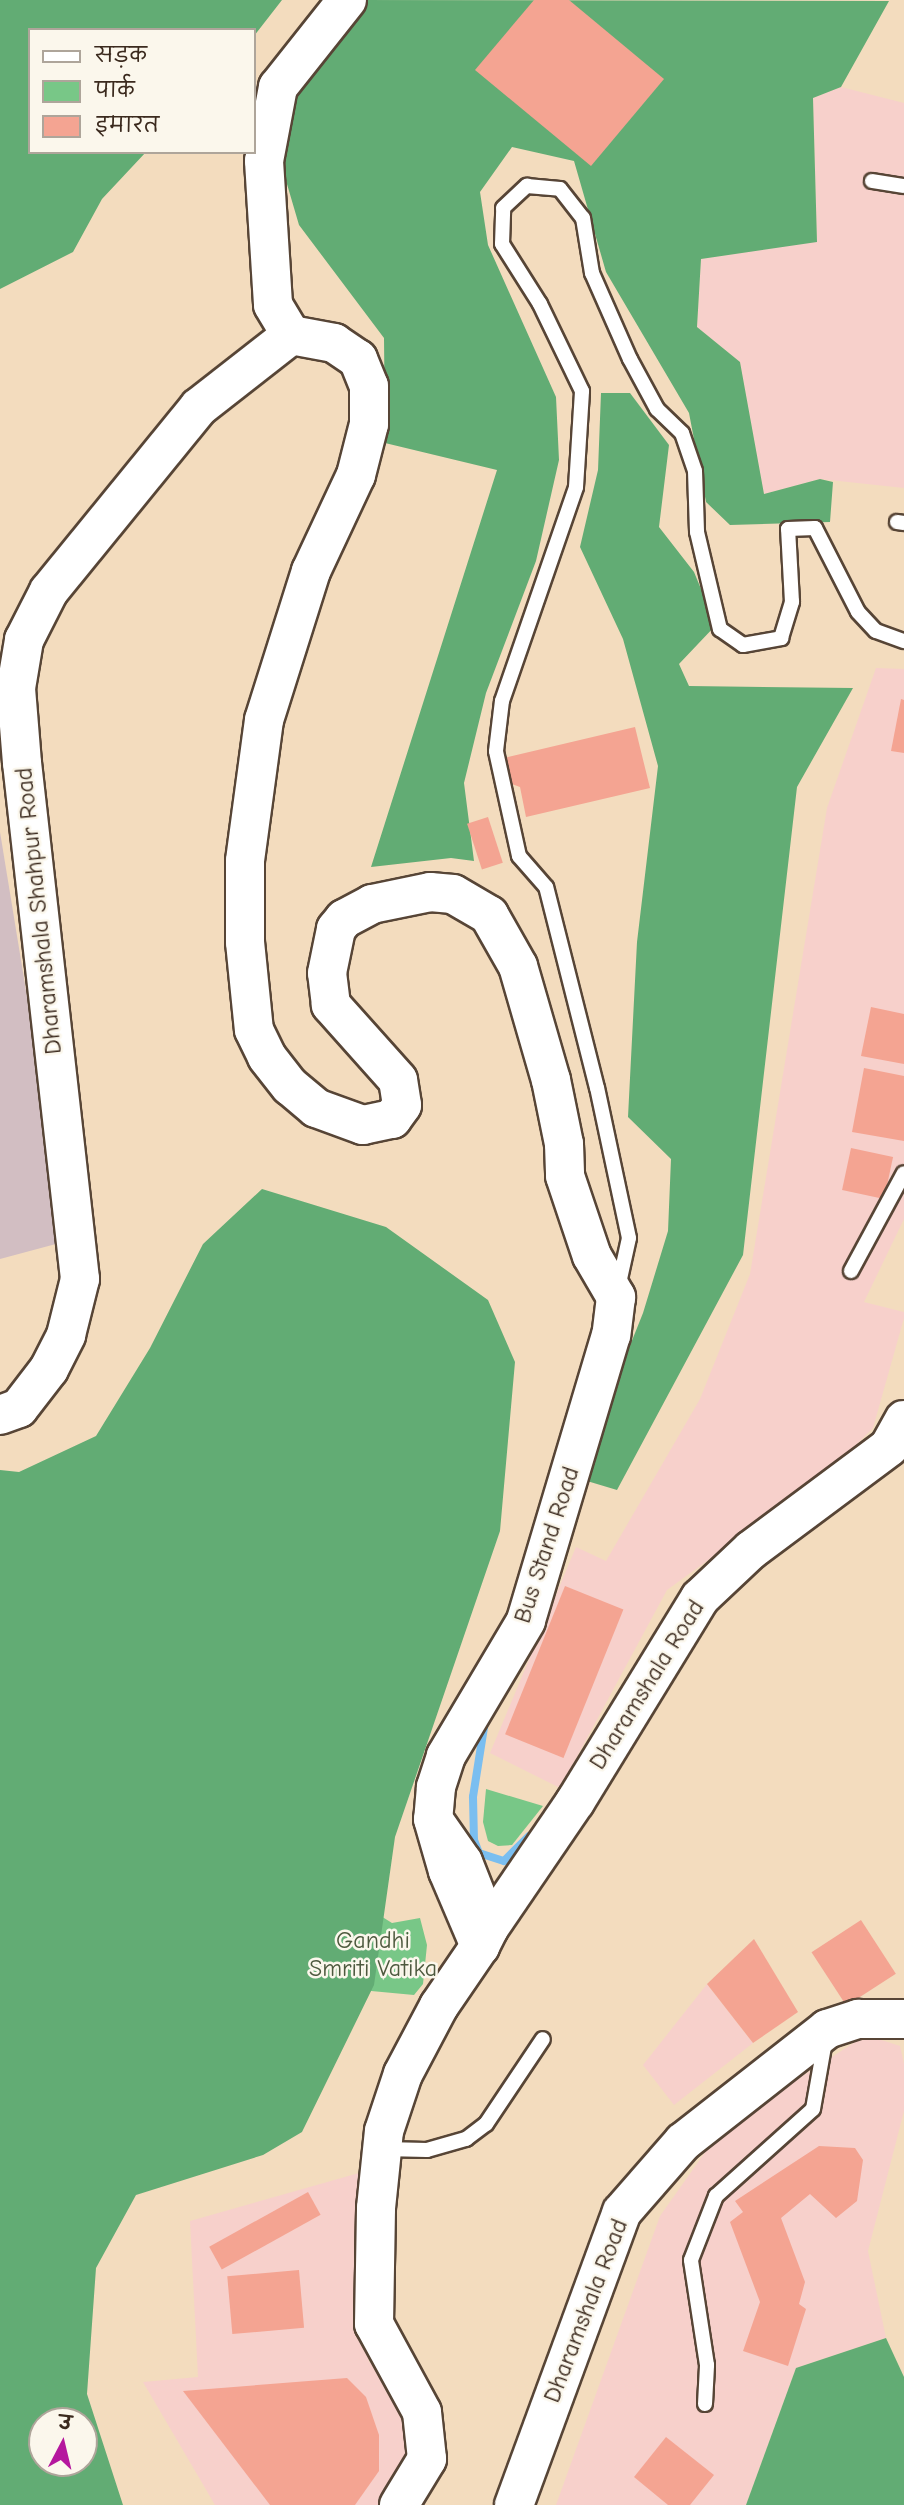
<!DOCTYPE html>
<meta charset="utf-8">
<style>
body{margin:0}
#map{position:relative;width:904px;height:2505px;overflow:hidden;background:#f3dcbe;font-family:"Comic Neue","Playpen Sans Deva",sans-serif}
div>[style]{position:absolute}
.built>*{inset:0;background:#f7d0cb}
.industrial>*{inset:0;background:#d2bec2}
.green>*{inset:0;background:#78c787}
.forest>*{inset:0;background:#62ac74}
.stream>*{height:8px;margin:-4px;padding:0 4px;transform-origin:4px;border-radius:4px;background:#7abef0}
.building>*{inset:0;background:#f4a492;transform-origin:0 0}
.roads{filter:drop-shadow(2px 0 #574536) drop-shadow(-2px 0 #574536) drop-shadow(0 2px #574536) drop-shadow(0 -2px #574536)}
.service>*{height:14px;margin:-7px;padding:0 7px;transform-origin:7px;border-radius:7px;background:#fff}
.secondary>*{height:38px;margin:-19px;padding:0 19px;transform-origin:19px;border-radius:19px;background:#fff}
.primary>*{height:38px;margin:-19px;padding:0 19px;transform-origin:19px;border-radius:19px;background:#fff}
span{translate:-50% -50%;white-space:nowrap;text-align:center;line-height:1.15;-webkit-text-stroke:5px #fbf7ec;paint-order:stroke}
.street-label{font-size:24px;color:#3b2a1e}
.park-label{font-size:24px;color:#4d593e}
.legend{position:absolute;left:28px;top:28px;width:228px;height:126px;box-sizing:border-box;background:#fbf7ec;border:2px solid #aea59a;margin:0;padding:9px 12px;list-style:none;font-size:21px;color:#3b2a1e}
.legend li{display:flex;align-items:center;gap:14px;height:35px}
.legend b{width:35px;border:2px solid #aea59a}
.north{position:absolute;left:28px;top:2407px;width:70px;height:70px;box-sizing:border-box;background:#fbf7ec;border:2px solid #aea59a;border-radius:50%;rotate:7deg;font-size:19px;font-weight:700;line-height:28px;text-align:center;color:#3b2a1e}
.north::after{content:'';display:block;margin:auto;width:24px;height:32px;background:#b5179e;clip-path:polygon(50% 0,100% 100%,50% 72%,0 100%)}
</style>
<div id="map">
<div class="built">
<i style="clip-path:polygon(841px 87px,904px 103px,904px 488px,820px 479px,764px 494px,740px 362px,697px 327px,701px 259px,817px 241px,813px 98px)"></i>
<i style="clip-path:polygon(876px 668px,904px 669px,904px 1219px,864px 1302px,904px 1312px,904px 1318px,873px 1428px,828px 1473px,667px 1590px,560px 1788px,490px 1753px,576px 1547px,606px 1561px,700px 1399px,750px 1274px,827px 808px)"></i>
<i style="clip-path:polygon(707px 1984px,753px 2043px,674px 2105px,643px 2065px)"></i>
<i style="clip-path:polygon(866px 2035px,900px 2046px,904px 2064px,904px 2111px,868px 2251px,886px 2338px,796px 2368px,746px 2505px,556px 2505px,660px 2216px,723px 2127px)"></i>
<i style="clip-path:polygon(359px 2173px,354px 2294px,369px 2362px,389px 2374px,412px 2422px,414px 2468px,391px 2505px,215px 2505px,143px 2382px,198px 2377px,190px 2221px)"></i>
</div>
<div class="industrial">
<i style="clip-path:polygon(0 832px,67px 1241px,0 1259px)"></i>
</div>
<div class="green">
<i style="clip-path:polygon(486px 1789px,543px 1806px,512px 1845px,498px 1846px,488px 1841px,483px 1822px)"></i>
<i style="clip-path:polygon(360px 1903px,392px 1923px,420px 1918px,427px 1945px,423px 1984px,414px 1995px,339px 1988px)"></i>
</div>
<div class="forest">
<i style="clip-path:polygon(0 0,282px 0,254px 36px,254px 30px,30px 30px,30px 152px,146px 152px,102px 199px,73px 252px,0 289px)"></i>
<i style="clip-path:polygon(355px 0,889px 1px,841px 87px,813px 98px,817px 242px,701px 259px,697px 327px,740px 362px,764px 494px,820px 479px,833px 482px,830px 522px,730px 525px,706px 502px,689px 413px,606px 272px,574px 161px,512px 147px,480px 192px,488px 245px,556px 397px,559px 460px,536px 561px,486px 693px,464px 783px,474px 861px,451px 858px,371px 867px,497px 470px,385px 443px,384px 338px,299px 225px,272px 133px)"></i>
<i style="clip-path:polygon(601px 393px,630px 393px,669px 445px,659px 527px,694px 572px,716px 625px,679px 664px,689px 686px,853px 688px,797px 787px,743px 1255px,617px 1490px,577px 1478px,643px 1313px,668px 1231px,671px 1159px,628px 1117px,637px 942px,658px 766px,623px 639px,580px 547px,598px 470px)"></i>
<i style="clip-path:polygon(evenodd,262px 1189px,386px 1227px,488px 1300px,515px 1362px,500px 1531px,395px 1837px,374px 1985px,302px 2132px,263px 2155px,136px 2195px,96px 2268px,87px 2394px,123px 2505px,0 2505px,0 1470px,19px 1472px,96px 1436px,150px 1348px,203px 1244px,262px 1189px,42px 2421px,84px 2421px,84px 2463px,42px 2463px,42px 2421px)"></i>
<i style="clip-path:polygon(886px 2338px,904px 2377px,904px 2505px,746px 2505px,796px 2368px)"></i>
</div>
<div class="stream">
<i style="left:485px;top:1721px;width:77px;rotate:99deg"></i>
<i style="left:473px;top:1797px;width:43px;rotate:88.7deg"></i>
<i style="left:474px;top:1840px;width:14px;rotate:69deg"></i>
<i style="left:479px;top:1853px;width:26px;rotate:18deg"></i>
<i style="left:504px;top:1861px;width:35px;rotate:-45deg"></i>
</div>
<div class="building">
<i style="clip-path:polygon(534px 0,569px 0,664px 79px,591px 166px,475px 70px)"></i>
<i style="clip-path:polygon(901px 699px,904px 700px,904px 753px,891px 751px)"></i>
<i style="clip-path:polygon(635px 727px,650px 788px,526px 817px,520px 787px,509px 783px,504px 758px)"></i>
<i style="left:488px;top:817px;width:48px;height:22px;rotate:72deg"></i>
<i style="clip-path:polygon(871px 1007px,904px 1014px,904px 1064px,861px 1056px)"></i>
<i style="clip-path:polygon(864px 1068px,904px 1076px,904px 1141px,852px 1132px)"></i>
<i style="left:851px;top:1148px;width:43px;height:43px;rotate:12deg"></i>
<i style="left:565px;top:1586px;width:63px;height:160px;rotate:22deg"></i>
<i style="left:861px;top:1920px;width:64px;height:59px;rotate:57deg"></i>
<i style="clip-path:polygon(754px 1939px,798px 2012px,753px 2043px,707px 1984px)"></i>
<i style="clip-path:polygon(819px 2146px,855px 2148px,863px 2160px,857px 2201px,836px 2218px,810px 2194px,781px 2218px,805px 2282px,799px 2304px,806px 2309px,788px 2366px,743px 2351px,760px 2302px,730px 2222px,743px 2212px,735px 2201px)"></i>
<i style="left:308px;top:2192px;width:26px;height:113px;rotate:61deg"></i>
<i style="left:299px;top:2270px;width:58px;height:72px;rotate:85deg"></i>
<i style="clip-path:polygon(347px 2378px,366px 2397px,379px 2435px,379px 2471px,355px 2505px,270px 2505px,183px 2391px)"></i>
<i style="clip-path:polygon(666px 2437px,714px 2475px,690px 2505px,668px 2505px,634px 2477px)"></i>
</div>
<div class="roads">
<div class="service">
<i style="left:872px;top:181px;width:32px;rotate:9deg"></i>
<i style="left:897px;top:522px;width:7px;rotate:8deg"></i>
<i style="left:851px;top:1271px;width:111px;rotate:-61.6deg"></i>
<i style="left:618px;top:1288px;width:51px;rotate:-77.6deg"></i>
<i style="left:629px;top:1238px;width:153px;rotate:-102deg"></i>
<i style="left:597px;top:1088px;width:207px;rotate:-104.2deg"></i>
<i style="left:546px;top:887px;width:41px;rotate:-131.1deg"></i>
<i style="left:519px;top:856px;width:107px;rotate:-102.4deg"></i>
<i style="left:496px;top:751px;width:50px;rotate:-83.2deg"></i>
<i style="left:502px;top:701px;width:226px;rotate:-70.9deg"></i>
<i style="left:576px;top:487px;width:96px;rotate:-86.4deg"></i>
<i style="left:582px;top:391px;width:97px;rotate:-115.8deg"></i>
<i style="left:540px;top:304px;width:71px;rotate:-122.3deg"></i>
<i style="left:502px;top:244px;width:36px;rotate:-88deg"></i>
<i style="left:503px;top:208px;width:33px;rotate:-43deg"></i>
<i style="left:527px;top:186px;width:33px;rotate:5deg"></i>
<i style="left:560px;top:189px;width:37px;rotate:52deg"></i>
<i style="left:583px;top:218px;width:56px;rotate:80.7deg"></i>
<i style="left:592px;top:273px;width:94px;rotate:66.2deg"></i>
<i style="left:630px;top:359px;width:57px;rotate:61.6deg"></i>
<i style="left:657px;top:409px;width:35px;rotate:44deg"></i>
<i style="left:682px;top:433px;width:40px;rotate:71.1deg"></i>
<i style="left:695px;top:471px;width:61px;rotate:88.1deg"></i>
<i style="left:697px;top:532px;width:100px;rotate:76.7deg"></i>
<i style="left:720px;top:629px;width:28px;rotate:35deg"></i>
<i style="left:743px;top:645px;width:39px;rotate:-10deg"></i>
<i style="left:781px;top:638px;width:38px;rotate:-73deg"></i>
<i style="left:792px;top:602px;width:73px;rotate:-93.1deg"></i>
<i style="left:788px;top:529px;width:27px;rotate:-2deg"></i>
<i style="left:815px;top:528px;width:94px;rotate:62.9deg"></i>
<i style="left:858px;top:612px;width:26px;rotate:47deg"></i>
<i style="left:876px;top:631px;width:30px;rotate:20deg"></i>
<i style="left:384px;top:2149px;width:43px;rotate:1.3deg"></i>
<i style="left:427px;top:2150px;width:41px;rotate:-15.8deg"></i>
<i style="left:466px;top:2139px;width:25px;rotate:-37deg"></i>
<i style="left:486px;top:2124px;width:102px;rotate:-56.2deg"></i>
<i style="left:705px;top:2404px;width:39px;rotate:-87deg"></i>
<i style="left:707px;top:2365px;width:106px;rotate:-98.7deg"></i>
<i style="left:691px;top:2260px;width:69px;rotate:-68.7deg"></i>
<i style="left:716px;top:2196px;width:130px;rotate:-41.9deg"></i>
<i style="left:813px;top:2109px;width:69px;rotate:-80deg"></i>
</div>
<div class="secondary">
<i style="left:0;top:1415px;width:20px;rotate:-20deg"></i>
<i style="left:19px;top:1408px;width:49px;rotate:-52.4deg"></i>
<i style="left:49px;top:1369px;width:38px;rotate:-63deg"></i>
<i style="left:66px;top:1335px;width:58px;rotate:-76deg"></i>
<i style="left:80px;top:1279px;width:519px;rotate:-96.41deg"></i>
<i style="left:22px;top:763px;width:75px;rotate:-94.6deg"></i>
<i style="left:16px;top:688px;width:49px;rotate:-80.5deg"></i>
<i style="left:24px;top:640px;width:55px;rotate:-63deg"></i>
<i style="left:49px;top:591px;width:237px;rotate:-50.8deg"></i>
<i style="left:199px;top:407px;width:117px;rotate:-38deg"></i>
<i style="left:489px;top:1928px;width:153px;rotate:-55.7deg"></i>
<i style="left:575px;top:1802px;width:239px;rotate:-58.5deg"></i>
<i style="left:700px;top:1598px;width:70px;rotate:-43.3deg"></i>
<i style="left:751px;top:1550px;width:172px;rotate:-36.7deg"></i>
<i style="left:889px;top:1447px;width:31px;rotate:-61deg"></i>
</div>
<div class="primary">
<i style="left:347px;top:0;width:111px;rotate:128.4deg"></i>
<i style="left:278px;top:87px;width:75px;rotate:100.7deg"></i>
<i style="left:264px;top:161px;width:144px;rotate:86.4deg"></i>
<i style="left:273px;top:305px;width:35px;rotate:59deg"></i>
<i style="left:291px;top:335px;width:44px;rotate:10.5deg"></i>
<i style="left:334px;top:343px;width:29px;rotate:34deg"></i>
<i style="left:358px;top:359px;width:29px;rotate:68deg"></i>
<i style="left:369px;top:386px;width:38px;rotate:90deg"></i>
<i style="left:369px;top:424px;width:53px;rotate:104.3deg"></i>
<i style="left:356px;top:475px;width:106px;rotate:115.1deg"></i>
<i style="left:311px;top:571px;width:156px;rotate:107.5deg"></i>
<i style="left:264px;top:720px;width:142px;rotate:97.7deg"></i>
<i style="left:245px;top:861px;width:81px;rotate:90deg"></i>
<i style="left:245px;top:942px;width:88px;rotate:84.2deg"></i>
<i style="left:254px;top:1030px;width:30px;rotate:64deg"></i>
<i style="left:267px;top:1057px;width:37px;rotate:52deg"></i>
<i style="left:290px;top:1086px;width:34px;rotate:40deg"></i>
<i style="left:316px;top:1108px;width:50px;rotate:19.9deg"></i>
<i style="left:363px;top:1125px;width:30px;rotate:-12deg"></i>
<i style="left:392px;top:1119px;width:17px;rotate:-54deg"></i>
<i style="left:402px;top:1105px;width:25px;rotate:-99deg"></i>
<i style="left:398px;top:1080px;width:101px;rotate:-131.8deg"></i>
<i style="left:331px;top:1005px;width:32px;rotate:-97deg"></i>
<i style="left:327px;top:973px;width:45px;rotate:-78.4deg"></i>
<i style="left:336px;top:929px;width:13px;rotate:-51deg"></i>
<i style="left:344px;top:919px;width:32px;rotate:-28deg"></i>
<i style="left:372px;top:904px;width:59px;rotate:-11.7deg"></i>
<i style="left:430px;top:892px;width:23px;rotate:5deg"></i>
<i style="left:453px;top:894px;width:42px;rotate:30.3deg"></i>
<i style="left:489px;top:915px;width:59px;rotate:60.4deg"></i>
<i style="left:518px;top:966px;width:119px;rotate:73.9deg"></i>
<i style="left:551px;top:1080px;width:65px;rotate:78.5deg"></i>
<i style="left:564px;top:1144px;width:32px;rotate:88deg"></i>
<i style="left:565px;top:1176px;width:84px;rotate:71.4deg"></i>
<i style="left:592px;top:1256px;width:48px;rotate:59.7deg"></i>
<i style="left:616px;top:1297px;width:38px;rotate:97deg"></i>
<i style="left:611px;top:1335px;width:298px;rotate:106.6deg"></i>
<i style="left:526px;top:1621px;width:157px;rotate:120.7deg"></i>
<i style="left:446px;top:1756px;width:33px;rotate:108deg"></i>
<i style="left:436px;top:1787px;width:32px;rotate:95deg"></i>
<i style="left:399px;top:2505px;width:54px;rotate:-58.7deg"></i>
<i style="left:427px;top:2459px;width:47px;rotate:-96.1deg"></i>
<i style="left:422px;top:2412px;width:100px;rotate:-118.6deg"></i>
<i style="left:374px;top:2324px;width:116px;rotate:-89deg"></i>
<i style="left:376px;top:2208px;width:77px;rotate:-84.1deg"></i>
<i style="left:384px;top:2131px;width:60px;rotate:-71.6deg"></i>
<i style="left:403px;top:2074px;width:77px;rotate:-62.1deg"></i>
<i style="left:439px;top:2006px;width:73px;rotate:-55.7deg"></i>
<i style="left:480px;top:1946px;width:20px;rotate:-63deg"></i>
<i style="left:489px;top:1928px;width:71px;rotate:-111.5deg"></i>
<i style="left:463px;top:1862px;width:52px;rotate:-124.9deg"></i>
<i style="left:433px;top:1819px;width:54px;rotate:73.9deg"></i>
<i style="left:448px;top:1871px;width:82px;rotate:66.9deg"></i>
<i style="left:514px;top:2505px;width:312px;rotate:-69.8deg"></i>
<i style="left:622px;top:2212px;width:93px;rotate:-48.9deg"></i>
<i style="left:683px;top:2142px;width:183px;rotate:-38.1deg"></i>
<i style="left:827px;top:2029px;width:33px;rotate:-18deg"></i>
<i style="left:858px;top:2019px;width:46px"></i>
</div>
</div>
<div class="street-label">
<span style="left:39px;top:911px;rotate:-96deg">Dharamshala Shahpur Road</span>
<span style="left:547px;top:1545px;rotate:-72deg">Bus Stand Road</span>
<span style="left:647px;top:1685px;rotate:-58deg">Dharamshala Road</span>
<span style="left:586px;top:2311px;rotate:-69deg">Dharamshala Road</span>
</div>
<div class="park-label">
<span style="left:373px;top:1955px">Gandhi<br>Smriti Vatika</span>
</div>
<ul class="legend">
<li><b style="height:9px;background:#fff"></b>सड़क</li>
<li><b style="height:19px;background:#78c787"></b>पार्क</li>
<li><b style="height:19px;background:#f4a492"></b>इमारत</li>
</ul>
<div class="north">उ</div>
</div>
